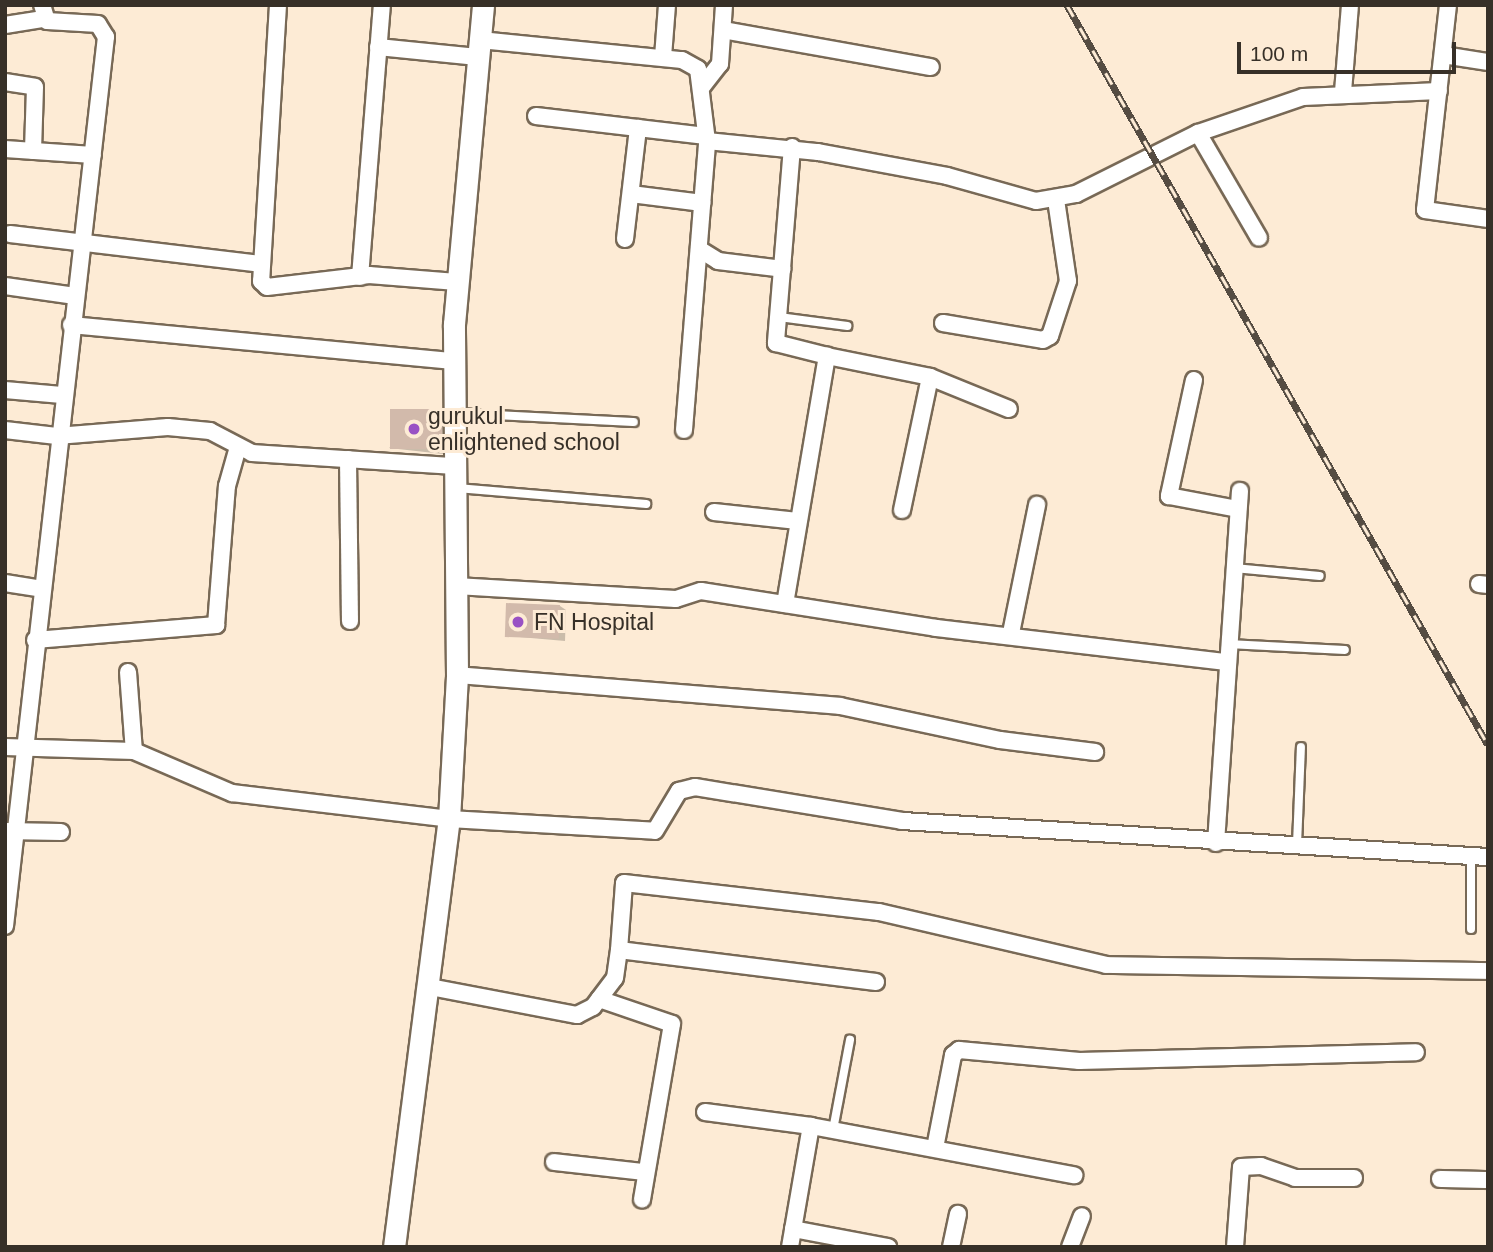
<!DOCTYPE html>
<style>
body{margin:0}
#map{position:relative;width:1493px;height:1252px;overflow:hidden;background:#fdebd5;font-family:Helvetica,sans-serif}
div>[style]{position:absolute}
.shadow>*{inset:0;background:#0003}
.building>*{inset:0;background:#d2baab;transform-origin:0 0}
.roads{filter:drop-shadow(2px 0 #786956) drop-shadow(-2px 0 #786956) drop-shadow(0 2px #786956) drop-shadow(0 -2px #786956)}
.lane>*{height:8px;margin:-4px;padding:0 4px;transform-origin:4px;border-radius:4px;background:#fff}
.street>*{height:16px;margin:-8px;padding:0 8px;transform-origin:8px;border-radius:8px;background:#fff}
.secondary>*{height:21px;margin:-10.5px;padding:0 10.5px;transform-origin:10.5px;border-radius:10.5px;background:#fff}
.rail>*{height:7px;margin-top:-3.5px;transform-origin:0;background:repeating-linear-gradient(90deg,#fdebd5 0 13px,#554c42 0 26px);box-sizing:border-box;border-block:2px solid #554c42}
.dots>*{width:19px;height:19px;translate:-50% -50%;box-sizing:border-box;border:4px solid #fdebd5;border-radius:50%}
span{translate:-50% -50%;white-space:nowrap;text-align:center;line-height:1.15;-webkit-text-stroke:6px #fdebd5;paint-order:stroke}
.poi-label{font-size:23px;color:#373028}
.left{translate:0 -50%;text-align:left}
.frame{position:absolute;inset:0;border:7px solid #373028;pointer-events:none}
.scale{position:absolute;left:1237px;top:42px;width:219px;height:32px;box-sizing:border-box;border:4px solid #373028;border-top:0;padding-left:9px;font-size:21px;line-height:24px;white-space:nowrap;color:#373028;-webkit-text-stroke:5px #fdebd5;paint-order:stroke}
</style>
<div id="map">
<div class="shadow">
<i style="clip-path:polygon(441px 410px,447px 414px,443px 454px,389px 448px)"></i>
<i style="clip-path:polygon(560px 606px,566px 610px,565px 641px,507px 636px)"></i>
</div>
<div class="building">
<i style="left:390px;top:409px;width:52px;height:40px"></i>
<i style="left:506px;top:603px;width:54px;height:34px;rotate:2deg"></i>
</div>
<div class="roads">
<div class="lane">
<i style="left:779px;top:317px;width:69px;rotate:7.5deg"></i>
<i style="left:455px;top:413px;width:179px;rotate:2.9deg"></i>
<i style="left:457px;top:488px;width:190px;rotate:4.8deg"></i>
<i style="left:1234px;top:568px;width:86px;rotate:5.3deg"></i>
<i style="left:1228px;top:644px;width:117px;rotate:2.9deg"></i>
<i style="left:1297px;top:845px;width:98px;rotate:-87.7deg"></i>
<i style="left:1471px;top:929px;width:72px;rotate:-90deg"></i>
<i style="left:833px;top:1130px;width:92px;rotate:-79.3deg"></i>
</div>
<div class="street">
<i style="left:278px;top:5px;width:277px;rotate:93.5deg"></i>
<i style="left:261px;top:281px;width:8px;rotate:45deg"></i>
<i style="left:267px;top:287px;width:103px;rotate:-6.7deg"></i>
<i style="left:369px;top:275px;width:88px;rotate:4.5deg"></i>
<i style="left:1448px;top:5px;width:206px;rotate:96.4deg"></i>
<i style="left:1425px;top:210px;width:64px;rotate:8.1deg"></i>
<i style="left:5px;top:25px;width:39px;rotate:-9deg"></i>
<i style="left:723px;top:30px;width:211px;rotate:10.1deg"></i>
<i style="left:480px;top:40px;width:203px;rotate:5.7deg"></i>
<i style="left:682px;top:60px;width:18px;rotate:29deg"></i>
<i style="left:698px;top:69px;width:73px;rotate:82.9deg"></i>
<i style="left:707px;top:141px;width:112px;rotate:5.7deg"></i>
<i style="left:818px;top:152px;width:131px;rotate:10.5deg"></i>
<i style="left:947px;top:176px;width:92px;rotate:15.7deg"></i>
<i style="left:1036px;top:201px;width:41px;rotate:-9.9deg"></i>
<i style="left:1076px;top:194px;width:136px;rotate:-26.6deg"></i>
<i style="left:1198px;top:133px;width:111px;rotate:-18.9deg"></i>
<i style="left:1303px;top:97px;width:136px;rotate:-2.5deg"></i>
<i style="left:378px;top:47px;width:100px;rotate:5.7deg"></i>
<i style="left:1443px;top:55px;width:46px;rotate:8.8deg"></i>
<i style="left:663px;top:57px;width:52px;rotate:-85.6deg"></i>
<i style="left:5px;top:82px;width:30px;rotate:9deg"></i>
<i style="left:35px;top:87px;width:64px;rotate:91.8deg"></i>
<i style="left:701px;top:88px;width:31px;rotate:-52deg"></i>
<i style="left:720px;top:64px;width:59px;rotate:-86.1deg"></i>
<i style="left:1343px;top:92px;width:87px;rotate:-85.4deg"></i>
<i style="left:536px;top:116px;width:171px;rotate:6.7deg"></i>
<i style="left:1198px;top:133px;width:121px;rotate:59.8deg"></i>
<i style="left:792px;top:147px;width:197px;rotate:94.7deg"></i>
<i style="left:776px;top:343px;width:53px;rotate:14.3deg"></i>
<i style="left:5px;top:149px;width:88px;rotate:3.9deg"></i>
<i style="left:631px;top:194px;width:72px;rotate:7.2deg"></i>
<i style="left:10px;top:234px;width:252px;rotate:6.8deg"></i>
<i style="left:625px;top:239px;width:112px;rotate:-83.3deg"></i>
<i style="left:699px;top:249px;width:22px;rotate:32deg"></i>
<i style="left:718px;top:261px;width:65px;rotate:7deg"></i>
<i style="left:360px;top:277px;width:273px;rotate:-85.4deg"></i>
<i style="left:5px;top:286px;width:71px;rotate:8.1deg"></i>
<i style="left:943px;top:323px;width:101px;rotate:9.6deg"></i>
<i style="left:1043px;top:340px;width:8px;rotate:-30deg"></i>
<i style="left:1050px;top:336px;width:58px;rotate:-71.9deg"></i>
<i style="left:1068px;top:281px;width:82px;rotate:-98.4deg"></i>
<i style="left:71px;top:325px;width:384px;rotate:5.4deg"></i>
<i style="left:1194px;top:380px;width:119px;rotate:102.2deg"></i>
<i style="left:1169px;top:496px;width:70px;rotate:10.7deg"></i>
<i style="left:5px;top:390px;width:57px;rotate:5deg"></i>
<i style="left:5px;top:430px;width:52px;rotate:6.6deg"></i>
<i style="left:57px;top:436px;width:111px;rotate:-4.6deg"></i>
<i style="left:168px;top:427px;width:42px;rotate:5.4deg"></i>
<i style="left:210px;top:431px;width:47px;rotate:27.6deg"></i>
<i style="left:252px;top:453px;width:203px;rotate:3.7deg"></i>
<i style="left:684px;top:430px;width:290px;rotate:-85.4deg"></i>
<i style="left:348px;top:459px;width:162px;rotate:89.3deg"></i>
<i style="left:902px;top:510px;width:136px;rotate:-78.1deg"></i>
<i style="left:714px;top:512px;width:84px;rotate:6.1deg"></i>
<i style="left:5px;top:583px;width:36px;rotate:9deg"></i>
<i style="left:1479px;top:584px;width:9px;rotate:6deg"></i>
<i style="left:456px;top:586px;width:220px;rotate:3.4deg"></i>
<i style="left:676px;top:599px;width:26px;rotate:-18deg"></i>
<i style="left:701px;top:591px;width:238px;rotate:8.9deg"></i>
<i style="left:936px;top:628px;width:293px;rotate:6.7deg"></i>
<i style="left:785px;top:604px;width:252px;rotate:-80.4deg"></i>
<i style="left:827px;top:356px;width:105px;rotate:11.5deg"></i>
<i style="left:930px;top:377px;width:85px;rotate:22.1deg"></i>
<i style="left:1011px;top:633px;width:131px;rotate:-78.5deg"></i>
<i style="left:35px;top:640px;width:182px;rotate:-4.7deg"></i>
<i style="left:216px;top:625px;width:139px;rotate:-85.5deg"></i>
<i style="left:227px;top:486px;width:41px;rotate:-74.2deg"></i>
<i style="left:128px;top:672px;width:79px;rotate:85.7deg"></i>
<i style="left:457px;top:675px;width:384px;rotate:4.6deg"></i>
<i style="left:840px;top:706px;width:164px;rotate:12deg"></i>
<i style="left:1000px;top:740px;width:96px;rotate:7.2deg"></i>
<i style="left:5px;top:747px;width:129px;rotate:1.8deg"></i>
<i style="left:134px;top:751px;width:107px;rotate:23.2deg"></i>
<i style="left:232px;top:793px;width:219px;rotate:6.8deg"></i>
<i style="left:449px;top:819px;width:206px;rotate:3.3deg"></i>
<i style="left:655px;top:831px;width:47px;rotate:-59deg"></i>
<i style="left:679px;top:791px;width:16px;rotate:-14deg"></i>
<i style="left:695px;top:787px;width:210px;rotate:9.3deg"></i>
<i style="left:902px;top:821px;width:587px;rotate:3.52deg"></i>
<i style="left:5px;top:831px;width:56px;rotate:1deg"></i>
<i style="left:1216px;top:843px;width:353px;rotate:-86.1deg"></i>
<i style="left:5px;top:926px;width:895px;rotate:-83.52deg"></i>
<i style="left:106px;top:37px;width:15px;rotate:-122deg"></i>
<i style="left:98px;top:24px;width:51px;rotate:-176.6deg"></i>
<i style="left:47px;top:21px;width:17px;rotate:-107deg"></i>
<i style="left:619px;top:950px;width:67px;rotate:-85.7deg"></i>
<i style="left:624px;top:883px;width:257px;rotate:6.5deg"></i>
<i style="left:879px;top:912px;width:233px;rotate:13.1deg"></i>
<i style="left:1106px;top:965px;width:382px;rotate:0.9deg"></i>
<i style="left:430px;top:987px;width:150px;rotate:10.8deg"></i>
<i style="left:577px;top:1015px;width:18px;rotate:-27deg"></i>
<i style="left:593px;top:1007px;width:36px;rotate:-53deg"></i>
<i style="left:615px;top:978px;width:28px;rotate:-82deg"></i>
<i style="left:619px;top:950px;width:259px;rotate:7.1deg"></i>
<i style="left:599px;top:999px;width:77px;rotate:18.9deg"></i>
<i style="left:672px;top:1024px;width:178px;rotate:99.7deg"></i>
<i style="left:705px;top:1112px;width:107px;rotate:7.5deg"></i>
<i style="left:935px;top:1148px;width:95px;rotate:-79deg"></i>
<i style="left:953px;top:1055px;width:8px;rotate:-40deg"></i>
<i style="left:959px;top:1050px;width:121px;rotate:5.2deg"></i>
<i style="left:1079px;top:1061px;width:337px;rotate:-1.5deg"></i>
<i style="left:554px;top:1162px;width:90px;rotate:6.4deg"></i>
<i style="left:1440px;top:1179px;width:48px;rotate:1.2deg"></i>
<i style="left:793px;top:1229px;width:97px;rotate:10.7deg"></i>
<i style="left:790px;top:1247px;width:123px;rotate:-80.2deg"></i>
<i style="left:811px;top:1126px;width:268px;rotate:10.6deg"></i>
<i style="left:951px;top:1247px;width:34px;rotate:-78deg"></i>
<i style="left:1070px;top:1247px;width:33px;rotate:-69deg"></i>
<i style="left:1235px;top:1247px;width:80px;rotate:-85.7deg"></i>
<i style="left:1241px;top:1167px;width:20px;rotate:-3deg"></i>
<i style="left:1261px;top:1166px;width:36px;rotate:19deg"></i>
<i style="left:1295px;top:1178px;width:59px"></i>
</div>
<div class="secondary">
<i style="left:394px;top:1247px;width:432px;rotate:-82.7deg"></i>
<i style="left:449px;top:819px;width:144px;rotate:-86.8deg"></i>
<i style="left:457px;top:675px;width:351px;rotate:-90.5deg"></i>
<i style="left:454px;top:324px;width:320px;rotate:-84.8deg"></i>
</div>
</div>
<div class="rail">
<i style="left:1067px;top:5px;width:851px;rotate:60.36deg"></i>
</div>
<div class="dots">
<i style="left:414px;top:429px;background:#9951c4"></i>
<i style="left:518px;top:622px;background:#9951c4"></i>
</div>
<div class="poi-label">
<span class="left" style="left:428px;top:429px">gurukul<br>enlightened school</span>
<span class="left" style="left:534px;top:622px">FN Hospital</span>
</div>
<div class="frame"></div>
<div class="scale">100 m</div>
</div>
